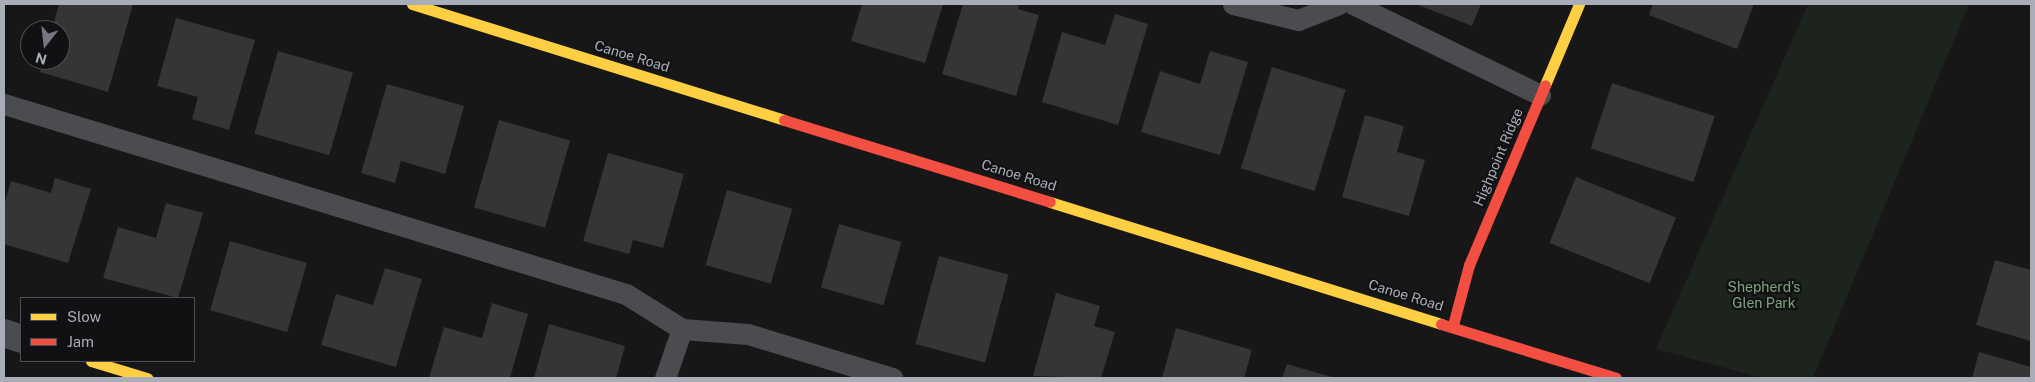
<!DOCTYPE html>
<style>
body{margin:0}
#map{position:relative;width:2035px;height:382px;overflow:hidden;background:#171717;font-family:"Public Sans",sans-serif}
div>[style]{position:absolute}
.green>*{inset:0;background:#1d241e}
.building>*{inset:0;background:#353536;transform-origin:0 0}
.lane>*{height:21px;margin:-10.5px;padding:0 10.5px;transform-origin:10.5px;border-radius:10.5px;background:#4b4c50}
.street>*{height:28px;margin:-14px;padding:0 14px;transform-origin:14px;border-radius:14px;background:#4b4c50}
.slow>*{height:11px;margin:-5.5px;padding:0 5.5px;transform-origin:5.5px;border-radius:5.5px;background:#ffcf43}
.jam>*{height:11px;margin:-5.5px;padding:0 5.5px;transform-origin:5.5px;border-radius:5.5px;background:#f24e42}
span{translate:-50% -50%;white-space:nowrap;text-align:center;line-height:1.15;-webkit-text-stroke:4.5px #111113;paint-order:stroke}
.street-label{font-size:14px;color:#a8adb8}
.park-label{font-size:14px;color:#7fa381}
.frame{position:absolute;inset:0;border:5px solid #a8adb8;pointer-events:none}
.legend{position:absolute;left:20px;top:297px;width:175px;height:65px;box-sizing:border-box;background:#111113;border:1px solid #4d4f55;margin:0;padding:6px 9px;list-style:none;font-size:15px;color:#a8adb8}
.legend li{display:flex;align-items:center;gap:10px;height:25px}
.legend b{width:25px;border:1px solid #4d4f55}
.north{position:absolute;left:20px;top:20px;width:50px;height:50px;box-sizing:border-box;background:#111113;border:1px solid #4d4f55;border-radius:50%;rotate:196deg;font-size:14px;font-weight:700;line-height:20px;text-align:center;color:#a8adb8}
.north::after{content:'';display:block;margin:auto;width:18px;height:22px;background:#757880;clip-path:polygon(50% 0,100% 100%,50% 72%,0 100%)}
</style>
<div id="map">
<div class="green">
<i style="clip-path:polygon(1808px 4px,1969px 4px,1813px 378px,1762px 378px,1656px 349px)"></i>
</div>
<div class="building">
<i style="clip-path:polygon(59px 4px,133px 4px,108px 92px,40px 72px,43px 60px,60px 60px,60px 30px,52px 30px)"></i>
<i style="clip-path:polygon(862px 4px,943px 4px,925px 63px,851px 41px)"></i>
<i style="clip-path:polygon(963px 4px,1019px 4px,1018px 9px,1039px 15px,1016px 96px,942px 74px)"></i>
<i style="clip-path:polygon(1416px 4px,1481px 4px,1472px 26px)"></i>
<i style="clip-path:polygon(1653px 4px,1754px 4px,1737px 49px,1649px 15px)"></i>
<i style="clip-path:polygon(1115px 14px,1148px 24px,1118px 125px,1042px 102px,1062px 32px,1105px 45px)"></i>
<i style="clip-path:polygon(176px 18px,255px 40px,229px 130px,192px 119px,198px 97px,157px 86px)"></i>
<i style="left:278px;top:51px;width:78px;height:86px;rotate:16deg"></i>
<i style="clip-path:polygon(1210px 51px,1248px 62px,1220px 155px,1141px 132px,1160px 71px,1200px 84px)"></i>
<i style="left:1272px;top:67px;width:77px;height:106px;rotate:17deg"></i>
<i style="left:1612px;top:83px;width:108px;height:69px;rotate:18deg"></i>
<i style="clip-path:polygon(387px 84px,464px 106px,445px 174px,401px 161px,395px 183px,361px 173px)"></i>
<i style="clip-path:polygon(1365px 115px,1404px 126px,1397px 152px,1425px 160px,1409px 216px,1342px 197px)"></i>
<i style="left:499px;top:120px;width:74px;height:91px;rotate:16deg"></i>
<i style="clip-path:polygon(608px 153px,684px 174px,663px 248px,633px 240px,629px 254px,583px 241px)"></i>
<i style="left:1576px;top:177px;width:108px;height:71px;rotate:22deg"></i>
<i style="clip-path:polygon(55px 178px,91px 189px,68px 263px,4px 244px,4px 205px,11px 181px,51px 193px)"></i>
<i style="left:727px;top:190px;width:68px;height:78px;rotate:16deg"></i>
<i style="clip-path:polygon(166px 203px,203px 213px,178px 298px,103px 278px,118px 227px,156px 238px)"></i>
<i style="left:839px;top:224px;width:65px;height:66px;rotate:16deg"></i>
<i style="left:230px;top:241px;width:80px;height:72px;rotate:16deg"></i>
<i style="left:939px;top:256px;width:72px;height:91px;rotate:15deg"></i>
<i style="clip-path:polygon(1995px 260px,2031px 270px,2031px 341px,1976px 325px)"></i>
<i style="clip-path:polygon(385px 268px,422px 279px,396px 367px,321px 345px,336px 294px,373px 305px)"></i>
<i style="clip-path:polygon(1056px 293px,1100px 306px,1094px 326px,1115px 332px,1101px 378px,1033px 376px)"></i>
<i style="clip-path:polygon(492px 303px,528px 314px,510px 378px,429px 378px,444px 327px,482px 338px)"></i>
<i style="clip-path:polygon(549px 324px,625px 346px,616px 378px,534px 378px)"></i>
<i style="clip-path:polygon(1176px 328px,1252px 350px,1244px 378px,1162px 378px)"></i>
<i style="clip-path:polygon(1979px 352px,2031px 367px,2031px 378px,1972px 378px)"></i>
<i style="clip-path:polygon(1287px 364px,1335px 378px,1282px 378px)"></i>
</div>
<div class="lane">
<i style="left:1233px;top:4px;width:67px;rotate:13.8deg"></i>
<i style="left:1298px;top:20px;width:44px;rotate:-21.3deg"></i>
<i style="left:1353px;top:4px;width:208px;rotate:25.9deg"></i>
<i style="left:4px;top:104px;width:650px;rotate:16.99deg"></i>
<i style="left:626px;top:294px;width:66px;rotate:32deg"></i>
<i style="left:682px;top:329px;width:66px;rotate:4.3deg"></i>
<i style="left:748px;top:334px;width:151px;rotate:17deg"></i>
<i style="left:665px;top:378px;width:52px;rotate:-70.9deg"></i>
</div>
<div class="street">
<i style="left:4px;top:333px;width:18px;rotate:19deg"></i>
</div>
<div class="slow">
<i style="left:412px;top:4px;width:390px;rotate:17.3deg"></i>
<i style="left:1545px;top:85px;width:88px;rotate:-67.2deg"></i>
<i style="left:1050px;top:202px;width:410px;rotate:17.3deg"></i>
<i style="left:91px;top:361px;width:59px;rotate:16.9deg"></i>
</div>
<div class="jam">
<i style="left:784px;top:120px;width:278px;rotate:17.1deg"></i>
<i style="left:1441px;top:324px;width:183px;rotate:17.1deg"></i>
<i style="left:1453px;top:325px;width:62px;rotate:-75.1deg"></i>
<i style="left:1469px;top:265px;width:195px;rotate:-67.1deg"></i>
</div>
<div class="street-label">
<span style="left:632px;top:56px;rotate:17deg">Canoe Road</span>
<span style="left:1498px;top:157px;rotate:-67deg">Highpoint Ridge</span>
<span style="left:1019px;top:175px;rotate:17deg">Canoe Road</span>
<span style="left:1406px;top:295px;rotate:17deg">Canoe Road</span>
</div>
<div class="park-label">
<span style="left:1764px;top:295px">Shepherd's<br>Glen Park</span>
</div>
<div class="frame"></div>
<ul class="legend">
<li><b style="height:6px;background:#ffcf43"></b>Slow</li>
<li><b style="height:6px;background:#f24e42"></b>Jam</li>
</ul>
<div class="north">N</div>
</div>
